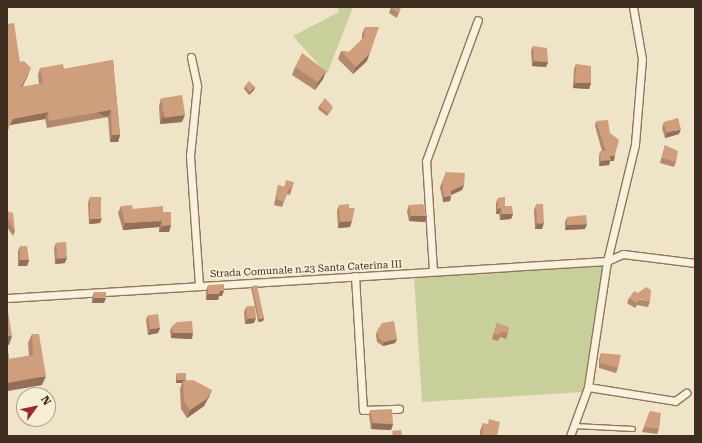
<!DOCTYPE html>
<style>
body{margin:0}
#map{position:relative;width:702px;height:443px;overflow:hidden;background:#f0e4c8;font-family:"Roboto Serif",serif}
div>[style]{position:absolute}
.green>*{inset:0;background:#c9cf9b}
.roads{filter:drop-shadow(1px 0 #8d765c) drop-shadow(-1px 0 #8d765c) drop-shadow(0 1px #8d765c) drop-shadow(0 -1px #8d765c)}
.service>*{height:3.5px;margin:-1.75px;padding:0 1.75px;transform-origin:1.75px;border-radius:1.75px;background:#faf1dc}
.minor>*{height:7px;margin:-3.5px;padding:0 3.5px;transform-origin:3.5px;border-radius:3.5px;background:#faf1dc}
.wall>*{inset:0;background:#b2896c}
.shaded-wall>*{inset:0;background:#916f58;transform-origin:0 0}
.building>*{inset:0;background:#cf9f7d;transform-origin:0 0}
span{translate:-50% -50%;white-space:nowrap;text-align:center;line-height:1.15;-webkit-text-stroke:3.5px #f7eed8;paint-order:stroke}
.street-label{font-size:10px;color:#3d2e20}
.frame{position:absolute;inset:0;border:8px solid #3d2e20;pointer-events:none}
.north{position:absolute;left:16px;top:387px;width:40px;height:40px;box-sizing:border-box;background:#f7eed8;border:1px solid #ada18e;border-radius:50%;rotate:57deg;font-size:11px;font-weight:700;line-height:16px;text-align:center;color:#3d2e20}
.north::after{content:'';display:block;margin:auto;width:14px;height:18px;background:#9e2a2b;clip-path:polygon(50% 0,100% 100%,50% 72%,0 100%)}
</style>
<div id="map">
<div class="green">
<i style="clip-path:polygon(337px 7px,353px 7px,327px 74px,293px 36px,339px 12px)"></i>
<i style="clip-path:polygon(607px 261px,583px 392px,422px 402px,414px 276px)"></i>
</div>
<div class="roads">
<div class="service">
<i style="left:575px;top:426px;width:58px;rotate:3deg"></i>
</div>
<div class="minor">
<i style="left:191px;top:57px;width:30px;rotate:78deg"></i>
<i style="left:197px;top:86px;width:70px;rotate:95.7deg"></i>
<i style="left:190px;top:156px;width:129px;rotate:86deg"></i>
<i style="left:433px;top:271px;width:110px;rotate:-93.6deg"></i>
<i style="left:426px;top:161px;width:150px;rotate:-69.8deg"></i>
<i style="left:355px;top:276px;width:134px;rotate:86.6deg"></i>
<i style="left:363px;top:410px;width:36px;rotate:-2deg"></i>
<i style="left:7px;top:298px;width:601px;rotate:-3.53deg"></i>
<i style="left:607px;top:261px;width:17px;rotate:-24deg"></i>
<i style="left:623px;top:254px;width:73px;rotate:7.1deg"></i>
<i style="left:588px;top:387px;width:88px;rotate:9.1deg"></i>
<i style="left:675px;top:401px;width:14px;rotate:-36deg"></i>
<i style="left:570px;top:436px;width:52px;rotate:-69.8deg"></i>
<i style="left:588px;top:387px;width:127px;rotate:-81.4deg"></i>
<i style="left:607px;top:261px;width:120px;rotate:-76.5deg"></i>
<i style="left:635px;top:144px;width:85px;rotate:-85.3deg"></i>
<i style="left:642px;top:59px;width:53px;rotate:-99.8deg"></i>
</div>
</div>
<div class="wall">
<i style="clip-path:polygon(391px 7px,401px 7px,397px 18px,389px 13px)"></i>
<i style="clip-path:polygon(365px 27px,367px 61px,353px 74px,338px 59px,341px 51px,349px 52px,362px 40px,362px 34px)"></i>
<i style="clip-path:polygon(533px 46px,548px 62px,546px 67px,532px 66px,531px 51px)"></i>
<i style="clip-path:polygon(113px 60px,120px 135px,118px 142px,110px 142px,108px 117px,47px 128px,45px 119px,10px 125px,20px 62px,28px 75px,22px 87px,39px 84px,38px 75px,40px 68px,64px 69px)"></i>
<i style="clip-path:polygon(576px 64px,591px 83px,589px 89px,573px 88px,574px 69px)"></i>
<i style="clip-path:polygon(295px 67px,326px 71px,323px 79px,315px 90px,292px 75px)"></i>
<i style="clip-path:polygon(245px 86px,255px 87px,254px 90px,249px 95px,244px 89px)"></i>
<i style="clip-path:polygon(161px 98px,182px 122px,160px 124px,159px 106px)"></i>
<i style="clip-path:polygon(319px 106px,332px 109px,327px 116px,318px 109px)"></i>
<i style="clip-path:polygon(596px 121px,614px 161px,610px 161px,609px 165px,599px 166px,599px 156px,600px 151px,602px 151px,595px 126px)"></i>
<i style="clip-path:polygon(664px 122px,679px 134px,665px 138px,662px 128px)"></i>
<i style="clip-path:polygon(665px 145px,676px 162px,674px 167px,660px 163px)"></i>
<i style="clip-path:polygon(446px 172px,464px 185px,462px 190px,451px 195px,450px 201px,443px 202px,440px 187px)"></i>
<i style="clip-path:polygon(294px 182px,290px 195px,287px 194px,282px 207px,274px 205px,278px 185px,284px 187px)"></i>
<i style="clip-path:polygon(90px 197px,100px 223px,89px 224px,88px 203px)"></i>
<i style="clip-path:polygon(498px 198px,513px 214px,511px 219px,500px 220px,499px 214px,496px 214px,496px 203px)"></i>
<i style="clip-path:polygon(339px 205px,350px 227px,338px 228px,337px 211px)"></i>
<i style="clip-path:polygon(409px 205px,427px 216px,425px 222px,409px 221px,407px 211px)"></i>
<i style="clip-path:polygon(536px 205px,542px 229px,535px 229px,534px 210px)"></i>
<i style="clip-path:polygon(121px 206px,133px 209px,163px 212px,171px 225px,169px 232px,159px 232px,159px 227px,123px 230px,118px 213px)"></i>
<i style="clip-path:polygon(7px 211px,15px 231px,13px 236px,7px 227px)"></i>
<i style="clip-path:polygon(567px 217px,585px 229px,565px 230px,565px 222px)"></i>
<i style="clip-path:polygon(56px 243px,65px 263px,55px 264px,54px 248px)"></i>
<i style="clip-path:polygon(20px 246px,29px 260px,27px 266px,18px 266px,18px 251px)"></i>
<i style="clip-path:polygon(208px 285px,222px 296px,219px 296px,218px 300px,206px 300px,206px 291px)"></i>
<i style="clip-path:polygon(252px 286px,264px 318px,263px 321px,258px 322px,255px 306px,254px 323px,245px 324px,244px 312px,246px 307px,255px 306px,251px 288px)"></i>
<i style="clip-path:polygon(94px 292px,104px 303px,92px 303px,92px 298px)"></i>
<i style="clip-path:polygon(629px 298px,650px 301px,648px 307px,637px 305px,635px 308px,627px 303px)"></i>
<i style="clip-path:polygon(7px 305px,9px 345px,7px 345px,9px 359px,29px 356px,28px 343px,32px 334px,42px 385px,7px 391px)"></i>
<i style="clip-path:polygon(148px 315px,160px 328px,158px 333px,148px 335px,146px 320px)"></i>
<i style="clip-path:polygon(497px 323px,508px 333px,506px 339px,500px 337px,498px 341px,492px 339px)"></i>
<i style="clip-path:polygon(172px 326px,192px 339px,171px 338px,170px 331px)"></i>
<i style="clip-path:polygon(377px 331px,397px 339px,395px 343px,383px 346px,377px 342px,376px 335px)"></i>
<i style="clip-path:polygon(601px 353px,618px 368px,616px 373px,599px 368px,599px 359px)"></i>
<i style="clip-path:polygon(177px 373px,186px 380px,209px 397px,204px 406px,187px 418px,181px 409px,180px 389px,182px 383px,176px 383px,176px 376px)"></i>
<i style="clip-path:polygon(370px 410px,393px 424px,391px 430px,371px 429px,369px 415px)"></i>
<i style="clip-path:polygon(650px 411px,659px 429px,657px 434px,642px 432px)"></i>
<i style="clip-path:polygon(483px 423px,497px 436px,480px 436px,480px 431px)"></i>
</div>
<div class="shaded-wall">
<i style="clip-path:polygon(370px 53px,367px 61px,353px 74px,356px 67px)"></i>
<i style="clip-path:polygon(534px 61px,548px 62px,546px 67px,532px 66px)"></i>
<i style="clip-path:polygon(31px 68px,28px 75px,19px 94px,21px 87px)"></i>
<i style="clip-path:polygon(326px 71px,323px 79px,315px 90px,318px 82px)"></i>
<i style="clip-path:polygon(575px 83px,591px 83px,589px 89px,573px 88px)"></i>
<i style="clip-path:polygon(255px 87px,254px 90px,249px 95px,250px 92px)"></i>
<i style="left:111px;top:110px;width:8px;height:63px;rotate:113deg"></i>
<i style="clip-path:polygon(48px 112px,45px 119px,10px 125px,7px 132px,7px 130px,13px 119px)"></i>
<i style="clip-path:polygon(185px 115px,182px 122px,160px 124px,163px 116px)"></i>
<i style="clip-path:polygon(681px 129px,679px 134px,665px 138px,667px 133px)"></i>
<i style="clip-path:polygon(112px 135px,120px 135px,118px 142px,110px 142px)"></i>
<i style="clip-path:polygon(615px 155px,614px 161px,610px 161px,609px 165px,599px 166px,601px 161px,610px 156px)"></i>
<i style="clip-path:polygon(464px 185px,462px 190px,449px 196px,451px 191px)"></i>
<i style="clip-path:polygon(451px 196px,450px 201px,443px 202px,444px 197px)"></i>
<i style="clip-path:polygon(501px 208px,499px 214px,496px 214px,498px 209px)"></i>
<i style="clip-path:polygon(502px 214px,513px 214px,511px 219px,500px 220px)"></i>
<i style="clip-path:polygon(411px 216px,427px 216px,425px 222px,409px 221px)"></i>
<i style="clip-path:polygon(102px 218px,100px 223px,89px 224px,91px 219px)"></i>
<i style="clip-path:polygon(162px 221px,159px 227px,123px 230px,125px 223px)"></i>
<i style="clip-path:polygon(352px 221px,350px 227px,338px 228px,340px 222px)"></i>
<i style="clip-path:polygon(544px 223px,542px 229px,535px 229px,537px 224px)"></i>
<i style="clip-path:polygon(587px 224px,585px 229px,565px 230px,567px 225px)"></i>
<i style="clip-path:polygon(171px 225px,169px 232px,159px 232px,162px 226px)"></i>
<i style="clip-path:polygon(57px 258px,67px 258px,65px 263px,55px 264px)"></i>
<i style="clip-path:polygon(20px 260px,29px 260px,27px 266px,18px 266px)"></i>
<i style="clip-path:polygon(220px 291px,224px 291px,222px 296px,219px 296px,218px 300px,206px 300px,208px 294px)"></i>
<i style="clip-path:polygon(94px 298px,106px 298px,104px 303px,92px 303px)"></i>
<i style="clip-path:polygon(256px 318px,254px 323px,245px 324px,247px 319px)"></i>
<i style="clip-path:polygon(264px 318px,263px 321px,258px 322px,259px 319px)"></i>
<i style="clip-path:polygon(160px 328px,158px 333px,148px 335px,150px 329px)"></i>
<i style="clip-path:polygon(173px 333px,193px 333px,192px 339px,171px 338px)"></i>
<i style="clip-path:polygon(7px 336px,12px 336px,9px 345px,7px 345px)"></i>
<i style="clip-path:polygon(397px 339px,395px 343px,383px 346px,384px 342px)"></i>
<i style="clip-path:polygon(46px 376px,42px 385px,7px 391px,7px 383px)"></i>
<i style="clip-path:polygon(177px 380px,186px 380px,183px 381px,182px 383px,176px 383px)"></i>
<i style="clip-path:polygon(212px 390px,209px 397px,204px 406px,187px 418px,190px 410px)"></i>
<i style="clip-path:polygon(373px 423px,393px 424px,391px 430px,371px 429px)"></i>
</div>
<div class="building">
<i style="clip-path:polygon(391px 7px,401px 7px,399px 13px,391px 8px)"></i>
<i style="clip-path:polygon(14px 23px,20px 62px,24px 61px,31px 68px,21px 87px,43px 83px,40px 68px,63px 64px,64px 69px,113px 60px,120px 135px,112px 135px,111px 110px,49px 121px,48px 112px,13px 119px,7px 130px,7px 24px)"></i>
<i style="clip-path:polygon(365px 27px,379px 27px,370px 53px,356px 67px,341px 51px,349px 52px,364px 37px)"></i>
<i style="clip-path:polygon(533px 46px,547px 48px,548px 62px,534px 61px)"></i>
<i style="clip-path:polygon(302px 53px,326px 71px,318px 82px,295px 67px)"></i>
<i style="clip-path:polygon(576px 64px,591px 66px,591px 83px,575px 83px)"></i>
<i style="clip-path:polygon(249px 81px,255px 87px,250px 92px,245px 86px)"></i>
<i style="left:182px;top:95px;width:20px;height:21px;rotate:81deg"></i>
<i style="clip-path:polygon(325px 98px,333px 107px,328px 113px,319px 106px)"></i>
<i style="left:678px;top:118px;width:11px;height:15px;rotate:75deg"></i>
<i style="clip-path:polygon(608px 120px,610px 133px,619px 140px,615px 155px,610px 156px,611px 160px,601px 161px,600px 151px,606px 151px,596px 121px)"></i>
<i style="clip-path:polygon(665px 145px,678px 151px,676px 162px,662px 158px)"></i>
<i style="clip-path:polygon(446px 172px,465px 173px,464px 185px,451px 191px,451px 196px,444px 197px,442px 182px)"></i>
<i style="left:286px;top:180px;width:8px;height:7px;rotate:14deg"></i>
<i style="clip-path:polygon(278px 185px,289px 188px,284px 202px,276px 199px)"></i>
<i style="left:90px;top:197px;width:11px;height:22px"></i>
<i style="clip-path:polygon(505px 197px,505px 206px,512px 206px,513px 214px,502px 214px,501px 208px,498px 209px,498px 198px)"></i>
<i style="clip-path:polygon(349px 204px,349px 208px,355px 208px,352px 221px,340px 222px,339px 205px)"></i>
<i style="clip-path:polygon(423px 204px,427px 216px,411px 216px,409px 205px)"></i>
<i style="left:543px;top:204px;width:19px;height:7px;rotate:87deg"></i>
<i style="clip-path:polygon(132px 205px,133px 209px,163px 206px,163px 212px,171px 212px,171px 225px,162px 226px,162px 221px,125px 223px,121px 206px)"></i>
<i style="clip-path:polygon(7px 211px,13px 213px,15px 231px,7px 218px)"></i>
<i style="clip-path:polygon(586px 215px,587px 224px,567px 225px,567px 217px)"></i>
<i style="left:66px;top:242px;width:16px;height:10px;rotate:86deg"></i>
<i style="clip-path:polygon(20px 246px,27px 246px,29px 260px,20px 260px)"></i>
<i style="clip-path:polygon(224px 284px,224px 291px,220px 291px,219px 294px,208px 294px,208px 285px)"></i>
<i style="left:257px;top:285px;width:34px;height:5px;rotate:78deg"></i>
<i style="clip-path:polygon(646px 287px,651px 290px,650px 301px,639px 299px,637px 303px,629px 298px,634px 291px,638px 293px)"></i>
<i style="left:94px;top:292px;width:12px;height:6px"></i>
<i style="clip-path:polygon(7px 305px,12px 336px,7px 336px)"></i>
<i style="left:255px;top:306px;width:12px;height:9px;rotate:85deg"></i>
<i style="left:158px;top:314px;width:14px;height:10px;rotate:82deg"></i>
<i style="clip-path:polygon(192px 321px,193px 333px,173px 333px,172px 326px,177px 322px)"></i>
<i style="clip-path:polygon(394px 321px,397px 339px,384px 342px,379px 338px,377px 331px,382px 323px)"></i>
<i style="clip-path:polygon(497px 323px,509px 327px,508px 333px,501px 332px,500px 335px,494px 334px)"></i>
<i style="clip-path:polygon(32px 334px,39px 334px,46px 376px,7px 383px,7px 344px,9px 359px,33px 355px)"></i>
<i style="clip-path:polygon(601px 353px,621px 355px,618px 368px,600px 363px)"></i>
<i style="left:177px;top:373px;width:9px;height:7px"></i>
<i style="clip-path:polygon(193px 380px,212px 390px,207px 399px,190px 410px,184px 401px,183px 381px)"></i>
<i style="clip-path:polygon(392px 409px,393px 424px,373px 423px,370px 410px)"></i>
<i style="clip-path:polygon(650px 411px,661px 413px,659px 429px,644px 427px)"></i>
<i style="clip-path:polygon(489px 419px,500px 422px,497px 436px,482px 436px,483px 423px,488px 424px)"></i>
<i style="clip-path:polygon(401px 430px,402px 436px,393px 436px,392px 431px)"></i>
</div>
<div class="street-label">
<span style="left:306px;top:269px;rotate:-3deg">Strada Comunale n.23 Santa Caterina III</span>
</div>
<div class="frame"></div>
<div class="north">N</div>
</div>
